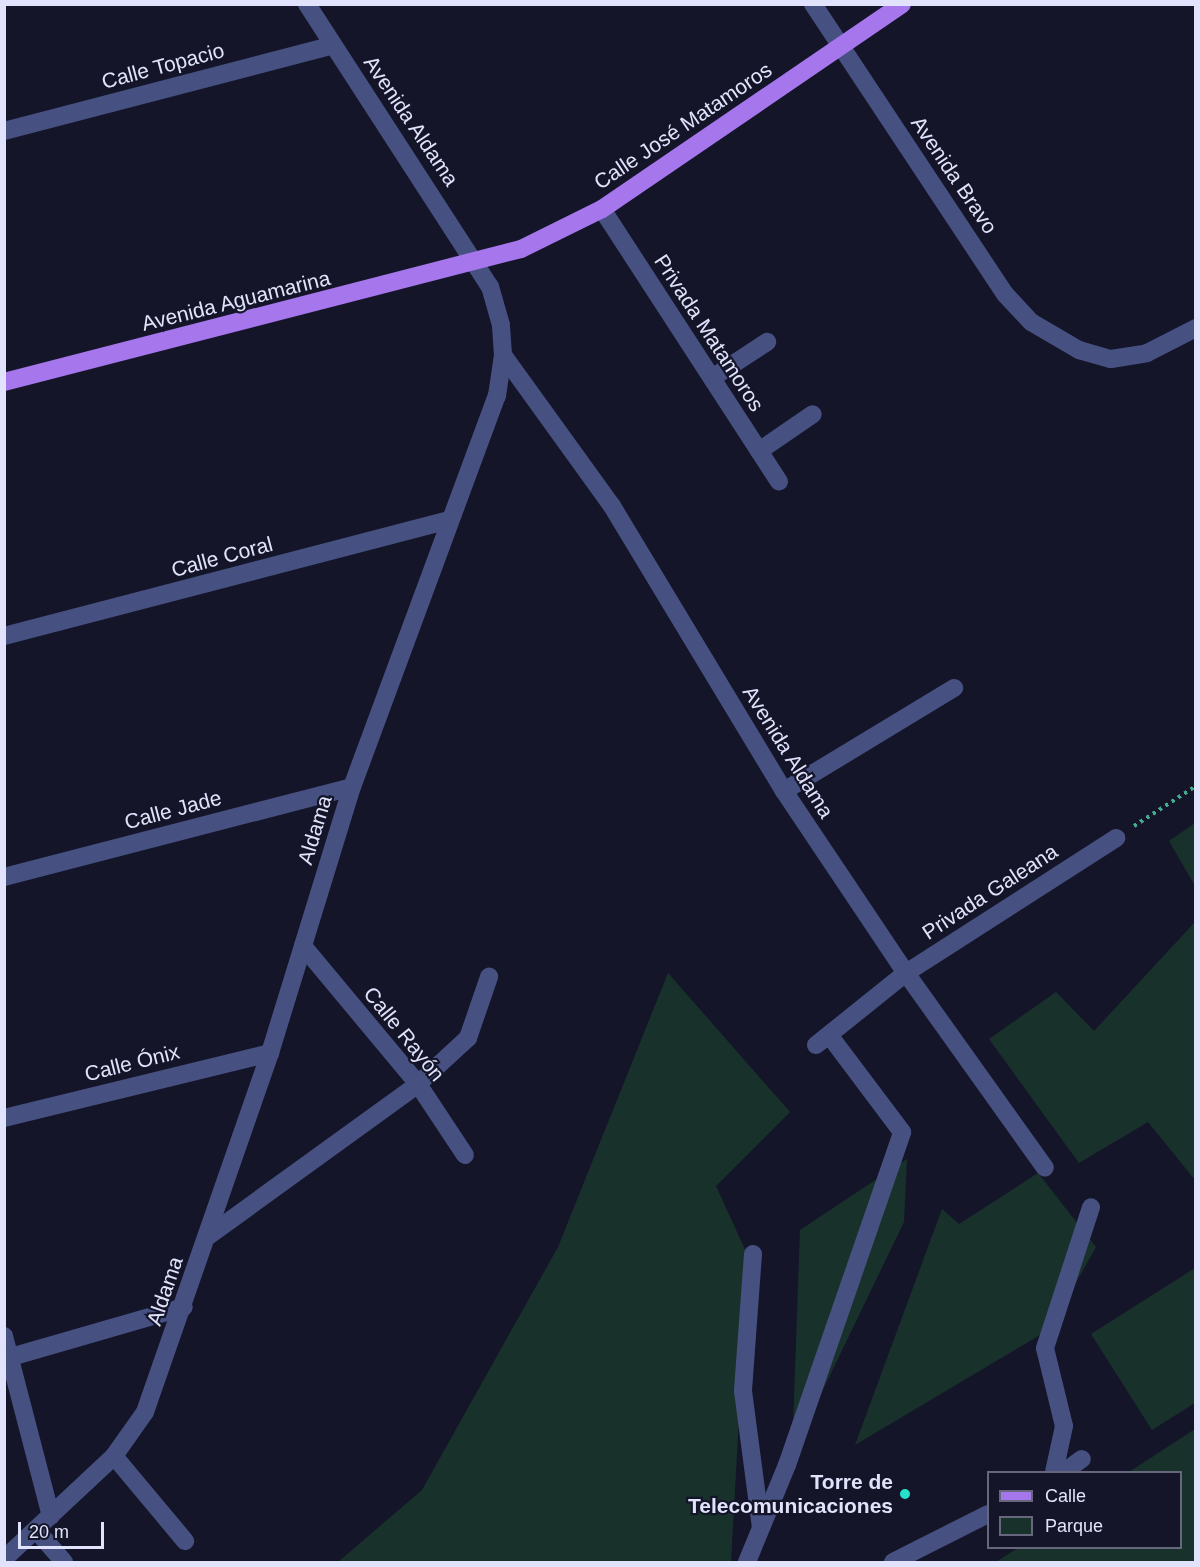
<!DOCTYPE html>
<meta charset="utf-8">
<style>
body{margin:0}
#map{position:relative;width:1200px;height:1567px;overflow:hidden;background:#141529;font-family:Arial,sans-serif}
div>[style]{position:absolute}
.green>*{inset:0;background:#18322b}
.path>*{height:4px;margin-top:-2px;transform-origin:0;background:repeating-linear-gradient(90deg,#42ad8f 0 3px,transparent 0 7.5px)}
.minor>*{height:18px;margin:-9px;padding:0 9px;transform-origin:9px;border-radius:9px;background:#465181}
.major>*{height:18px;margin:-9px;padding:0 9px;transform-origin:9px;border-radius:9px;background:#a576ec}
.dots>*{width:16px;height:16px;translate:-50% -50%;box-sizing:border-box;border:3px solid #141529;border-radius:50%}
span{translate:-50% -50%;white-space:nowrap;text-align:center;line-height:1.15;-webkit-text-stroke:4.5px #141529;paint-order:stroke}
.street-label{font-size:21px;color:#e0e3fb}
.poi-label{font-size:21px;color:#e0e3fb;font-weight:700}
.right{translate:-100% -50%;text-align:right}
.frame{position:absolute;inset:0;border:6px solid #e0e3fb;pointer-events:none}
.legend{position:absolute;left:987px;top:1471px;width:195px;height:78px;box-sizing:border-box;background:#141529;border:2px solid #66677d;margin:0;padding:8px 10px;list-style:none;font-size:18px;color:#e0e3fb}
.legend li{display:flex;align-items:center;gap:12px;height:30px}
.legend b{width:30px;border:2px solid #66677d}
.scale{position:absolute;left:18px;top:1522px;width:86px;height:27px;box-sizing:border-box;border:3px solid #e0e3fb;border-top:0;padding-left:8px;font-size:18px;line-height:21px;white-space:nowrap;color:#e0e3fb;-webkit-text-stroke:4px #141529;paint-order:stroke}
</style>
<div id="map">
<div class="green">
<i style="clip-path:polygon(1195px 823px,1195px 886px,1169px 841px)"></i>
<i style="clip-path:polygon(1195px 922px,1195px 1180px,1148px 1122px,1079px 1163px,989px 1039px,1056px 992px,1094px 1031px)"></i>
<i style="clip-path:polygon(668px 973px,790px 1112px,716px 1186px,748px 1256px,731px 1562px,338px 1562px,422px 1490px,558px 1247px)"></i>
<i style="clip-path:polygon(907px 1159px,904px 1222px,792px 1454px,800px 1230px)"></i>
<i style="clip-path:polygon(1038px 1173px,1096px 1247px,1050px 1329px,855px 1445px,942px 1209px,959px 1224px)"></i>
<i style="clip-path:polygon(1195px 1268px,1195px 1403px,1152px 1430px,1091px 1334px)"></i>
<i style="clip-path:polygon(1195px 1429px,1195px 1562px,996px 1562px,1018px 1548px,1180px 1548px,1180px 1472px,1129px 1472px)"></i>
</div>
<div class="path">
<i style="left:1134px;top:826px;width:74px;rotate:-32.8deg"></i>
</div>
<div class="minor">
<i style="left:813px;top:4px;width:348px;rotate:56.5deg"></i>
<i style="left:1005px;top:294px;width:38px;rotate:47deg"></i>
<i style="left:1031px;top:322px;width:56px;rotate:30.3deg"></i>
<i style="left:1079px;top:350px;width:33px;rotate:16deg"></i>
<i style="left:1111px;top:359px;width:36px;rotate:-9deg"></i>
<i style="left:1147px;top:353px;width:55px;rotate:-27deg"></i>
<i style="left:4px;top:131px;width:340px;rotate:-14.6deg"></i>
<i style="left:602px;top:209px;width:325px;rotate:57deg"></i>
<i style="left:503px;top:355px;width:186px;rotate:54.2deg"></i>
<i style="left:612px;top:506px;width:333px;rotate:58.9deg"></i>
<i style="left:784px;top:791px;width:219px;rotate:56.2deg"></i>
<i style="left:906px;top:973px;width:239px;rotate:54.5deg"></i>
<i style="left:712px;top:378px;width:66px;rotate:-33.2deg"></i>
<i style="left:759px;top:451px;width:65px;rotate:-34.4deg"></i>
<i style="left:4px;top:636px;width:461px;rotate:-14.6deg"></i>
<i style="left:784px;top:791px;width:199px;rotate:-31.2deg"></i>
<i style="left:4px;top:877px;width:359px;rotate:-14.5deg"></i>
<i style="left:303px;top:946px;width:180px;rotate:50.2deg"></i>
<i style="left:418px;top:1084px;width:85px;rotate:56.5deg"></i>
<i style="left:816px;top:1045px;width:115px;rotate:-38.7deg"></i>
<i style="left:906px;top:973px;width:250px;rotate:-32.7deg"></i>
<i style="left:4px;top:1118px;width:274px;rotate:-13.7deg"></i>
<i style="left:207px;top:1237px;width:261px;rotate:-35.9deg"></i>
<i style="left:418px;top:1084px;width:68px;rotate:-42.6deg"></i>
<i style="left:468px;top:1038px;width:65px;rotate:-71deg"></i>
<i style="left:753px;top:1254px;width:137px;rotate:94.2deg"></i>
<i style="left:743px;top:1391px;width:137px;rotate:82.5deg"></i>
<i style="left:4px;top:1336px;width:186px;rotate:75.4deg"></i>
<i style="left:4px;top:1359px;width:187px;rotate:-16.1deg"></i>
<i style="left:114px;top:1456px;width:111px;rotate:50.1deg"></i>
<i style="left:1054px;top:1472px;width:47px;rotate:-77.7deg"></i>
<i style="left:1064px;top:1426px;width:80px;rotate:-103.7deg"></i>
<i style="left:1045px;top:1348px;width:148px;rotate:-71.9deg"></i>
<i style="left:1064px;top:1472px;width:22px;rotate:-36deg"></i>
<i style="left:37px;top:1531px;width:41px;rotate:48.9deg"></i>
<i style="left:4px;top:1559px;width:151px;rotate:-43.1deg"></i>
<i style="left:114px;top:1456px;width:54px;rotate:-54.8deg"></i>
<i style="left:145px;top:1412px;width:380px;rotate:-70.8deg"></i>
<i style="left:270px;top:1053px;width:278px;rotate:-72.9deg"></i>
<i style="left:352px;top:787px;width:417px;rotate:-69.7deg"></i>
<i style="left:497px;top:396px;width:41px;rotate:-81.7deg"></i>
<i style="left:503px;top:355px;width:30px;rotate:-94deg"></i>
<i style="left:501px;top:325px;width:40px;rotate:-106deg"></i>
<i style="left:490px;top:287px;width:337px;rotate:-122.9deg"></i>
<i style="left:747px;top:1562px;width:105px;rotate:-67.6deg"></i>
<i style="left:787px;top:1465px;width:352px;rotate:-70.9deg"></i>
<i style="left:902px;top:1132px;width:120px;rotate:-126.9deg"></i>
<i style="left:893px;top:1562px;width:106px;rotate:-26.8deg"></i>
</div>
<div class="major">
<i style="left:4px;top:382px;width:534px;rotate:-14.43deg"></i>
<i style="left:521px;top:249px;width:90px;rotate:-26.3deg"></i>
<i style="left:602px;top:209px;width:363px;rotate:-34.3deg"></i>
</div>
<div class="dots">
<i style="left:905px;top:1494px;background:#26e1ca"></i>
</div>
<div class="street-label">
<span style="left:163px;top:66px;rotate:-15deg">Calle Topacio</span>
<span style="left:411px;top:121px;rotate:56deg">Avenida Aldama</span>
<span style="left:683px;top:126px;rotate:-34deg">Calle José Matamoros</span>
<span style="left:954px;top:175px;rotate:56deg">Avenida Bravo</span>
<span style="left:236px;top:301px;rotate:-14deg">Avenida Aguamarina</span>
<span style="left:709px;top:333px;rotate:57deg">Privada Matamoros</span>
<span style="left:222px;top:557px;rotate:-15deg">Calle Coral</span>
<span style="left:788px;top:752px;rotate:58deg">Avenida Aldama</span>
<span style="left:173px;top:810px;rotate:-15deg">Calle Jade</span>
<span style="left:315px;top:830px;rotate:-73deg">Aldama</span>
<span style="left:990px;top:892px;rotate:-33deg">Privada Galeana</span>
<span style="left:404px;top:1034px;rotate:51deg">Calle Rayón</span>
<span style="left:132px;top:1063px;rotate:-14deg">Calle Ónix</span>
<span style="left:165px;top:1291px;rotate:-71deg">Aldama</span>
</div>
<div class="poi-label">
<span class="right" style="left:893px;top:1494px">Torre de<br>Telecomunicaciones</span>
</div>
<div class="frame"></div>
<ul class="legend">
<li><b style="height:8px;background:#a576ec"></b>Calle</li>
<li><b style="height:16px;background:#18322b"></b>Parque</li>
</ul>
<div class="scale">20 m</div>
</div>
